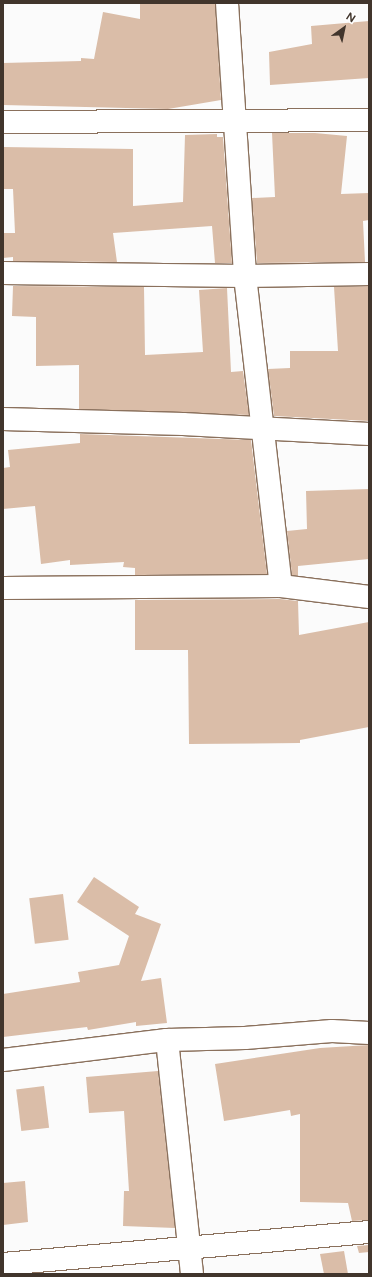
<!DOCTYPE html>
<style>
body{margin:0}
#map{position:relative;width:372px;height:1277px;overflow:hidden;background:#fbfbfb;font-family:Figtree,sans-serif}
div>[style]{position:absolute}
.building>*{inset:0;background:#dabda8;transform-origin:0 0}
.roads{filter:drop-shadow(1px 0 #8a705c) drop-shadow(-1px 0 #8a705c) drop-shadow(0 1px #8a705c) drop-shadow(0 -1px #8a705c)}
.minor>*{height:22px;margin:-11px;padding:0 11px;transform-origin:11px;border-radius:11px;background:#fff}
span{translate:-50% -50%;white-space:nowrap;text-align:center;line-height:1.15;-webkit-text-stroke:4px #fff;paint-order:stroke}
.frame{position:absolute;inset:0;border:4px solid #41352c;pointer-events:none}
.north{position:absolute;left:324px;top:8px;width:40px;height:40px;-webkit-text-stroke:3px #fff;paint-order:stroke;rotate:33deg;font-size:11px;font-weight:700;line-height:16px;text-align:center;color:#41352c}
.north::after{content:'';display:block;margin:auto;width:14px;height:18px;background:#41352c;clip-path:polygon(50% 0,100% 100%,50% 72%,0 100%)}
</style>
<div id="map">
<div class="building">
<i style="clip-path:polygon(140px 3px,215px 3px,221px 100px,168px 109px,3px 105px,3px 63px,81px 61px,81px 58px,94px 59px,103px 12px,140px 19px)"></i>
<i style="clip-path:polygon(369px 21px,369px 78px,270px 85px,269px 52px,312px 44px,311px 26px)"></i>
<i style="clip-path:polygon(272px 133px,315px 133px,347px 136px,341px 194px,369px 193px,369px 220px,363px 221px,365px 262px,257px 263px,252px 198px,275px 197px)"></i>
<i style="clip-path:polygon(217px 134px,217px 137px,223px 137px,232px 263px,215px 263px,212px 226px,113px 233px,117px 262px,13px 261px,13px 257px,3px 258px,3px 233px,15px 233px,13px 189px,3px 189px,3px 147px,133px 149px,133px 206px,183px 202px,185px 135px)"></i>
<i style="clip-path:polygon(13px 286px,144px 287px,145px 355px,203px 352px,199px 290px,227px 288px,231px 372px,243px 371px,249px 415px,79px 409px,79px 365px,36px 366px,36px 317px,12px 316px)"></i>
<i style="clip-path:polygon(369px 286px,369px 421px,274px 416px,268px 369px,290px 368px,290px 351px,338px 351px,334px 287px)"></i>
<i style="clip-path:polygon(80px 434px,251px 440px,267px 574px,135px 575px,135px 568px,123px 567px,124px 562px,70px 565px,70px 560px,41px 564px,35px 506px,3px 509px,3px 468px,10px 467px,8px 450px,80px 443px)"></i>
<i style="clip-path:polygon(369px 489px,369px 559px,298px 566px,298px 576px,292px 575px,287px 531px,307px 529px,306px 491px)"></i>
<i style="clip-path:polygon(280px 599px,298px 601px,299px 635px,369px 622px,369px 727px,300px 740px,300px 743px,189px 744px,188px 650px,135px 650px,135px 600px)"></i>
<i style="clip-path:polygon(94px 877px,139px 907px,135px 914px,161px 924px,141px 981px,161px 978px,167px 1023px,136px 1026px,136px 1022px,88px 1030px,87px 1027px,3px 1037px,3px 994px,80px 982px,78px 972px,119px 965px,129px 936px,77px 902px)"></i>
<i style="left:63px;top:894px;width:46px;height:34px;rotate:83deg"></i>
<i style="clip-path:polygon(369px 1045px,369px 1220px,352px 1221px,348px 1203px,300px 1202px,300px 1114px,291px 1116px,290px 1110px,224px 1121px,215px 1064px,320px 1048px)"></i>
<i style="clip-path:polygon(158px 1071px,175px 1228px,123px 1226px,124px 1191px,129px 1191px,124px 1111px,89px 1113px,86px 1077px)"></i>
<i style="left:44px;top:1086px;width:42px;height:28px;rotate:83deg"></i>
<i style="clip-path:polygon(25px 1181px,28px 1222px,3px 1225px,3px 1183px)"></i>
<i style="clip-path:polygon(369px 1245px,369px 1252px,359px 1253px,357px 1246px)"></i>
<i style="clip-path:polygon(344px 1251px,348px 1274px,324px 1274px,320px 1254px)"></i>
</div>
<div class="roads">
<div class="minor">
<i style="left:227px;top:3px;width:274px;rotate:86.2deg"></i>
<i style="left:245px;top:276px;width:312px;rotate:83.4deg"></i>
<i style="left:3px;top:122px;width:366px;rotate:-0.3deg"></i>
<i style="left:3px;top:273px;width:242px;rotate:0.7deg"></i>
<i style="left:245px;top:276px;width:124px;rotate:-0.9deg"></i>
<i style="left:3px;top:419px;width:180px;rotate:1.6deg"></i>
<i style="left:183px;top:424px;width:186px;rotate:3.1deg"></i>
<i style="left:3px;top:588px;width:278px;rotate:-0.4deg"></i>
<i style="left:281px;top:586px;width:89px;rotate:7.1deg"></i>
<i style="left:167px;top:1040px;width:235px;rotate:83.9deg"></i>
<i style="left:3px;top:1060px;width:165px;rotate:-7deg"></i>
<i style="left:167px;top:1040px;width:78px;rotate:-1.5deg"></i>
<i style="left:245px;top:1038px;width:87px;rotate:-4.6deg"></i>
<i style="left:332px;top:1031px;width:37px;rotate:3deg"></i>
<i style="left:3px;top:1264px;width:367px;rotate:-5deg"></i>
</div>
</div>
<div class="frame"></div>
<div class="north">N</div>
</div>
